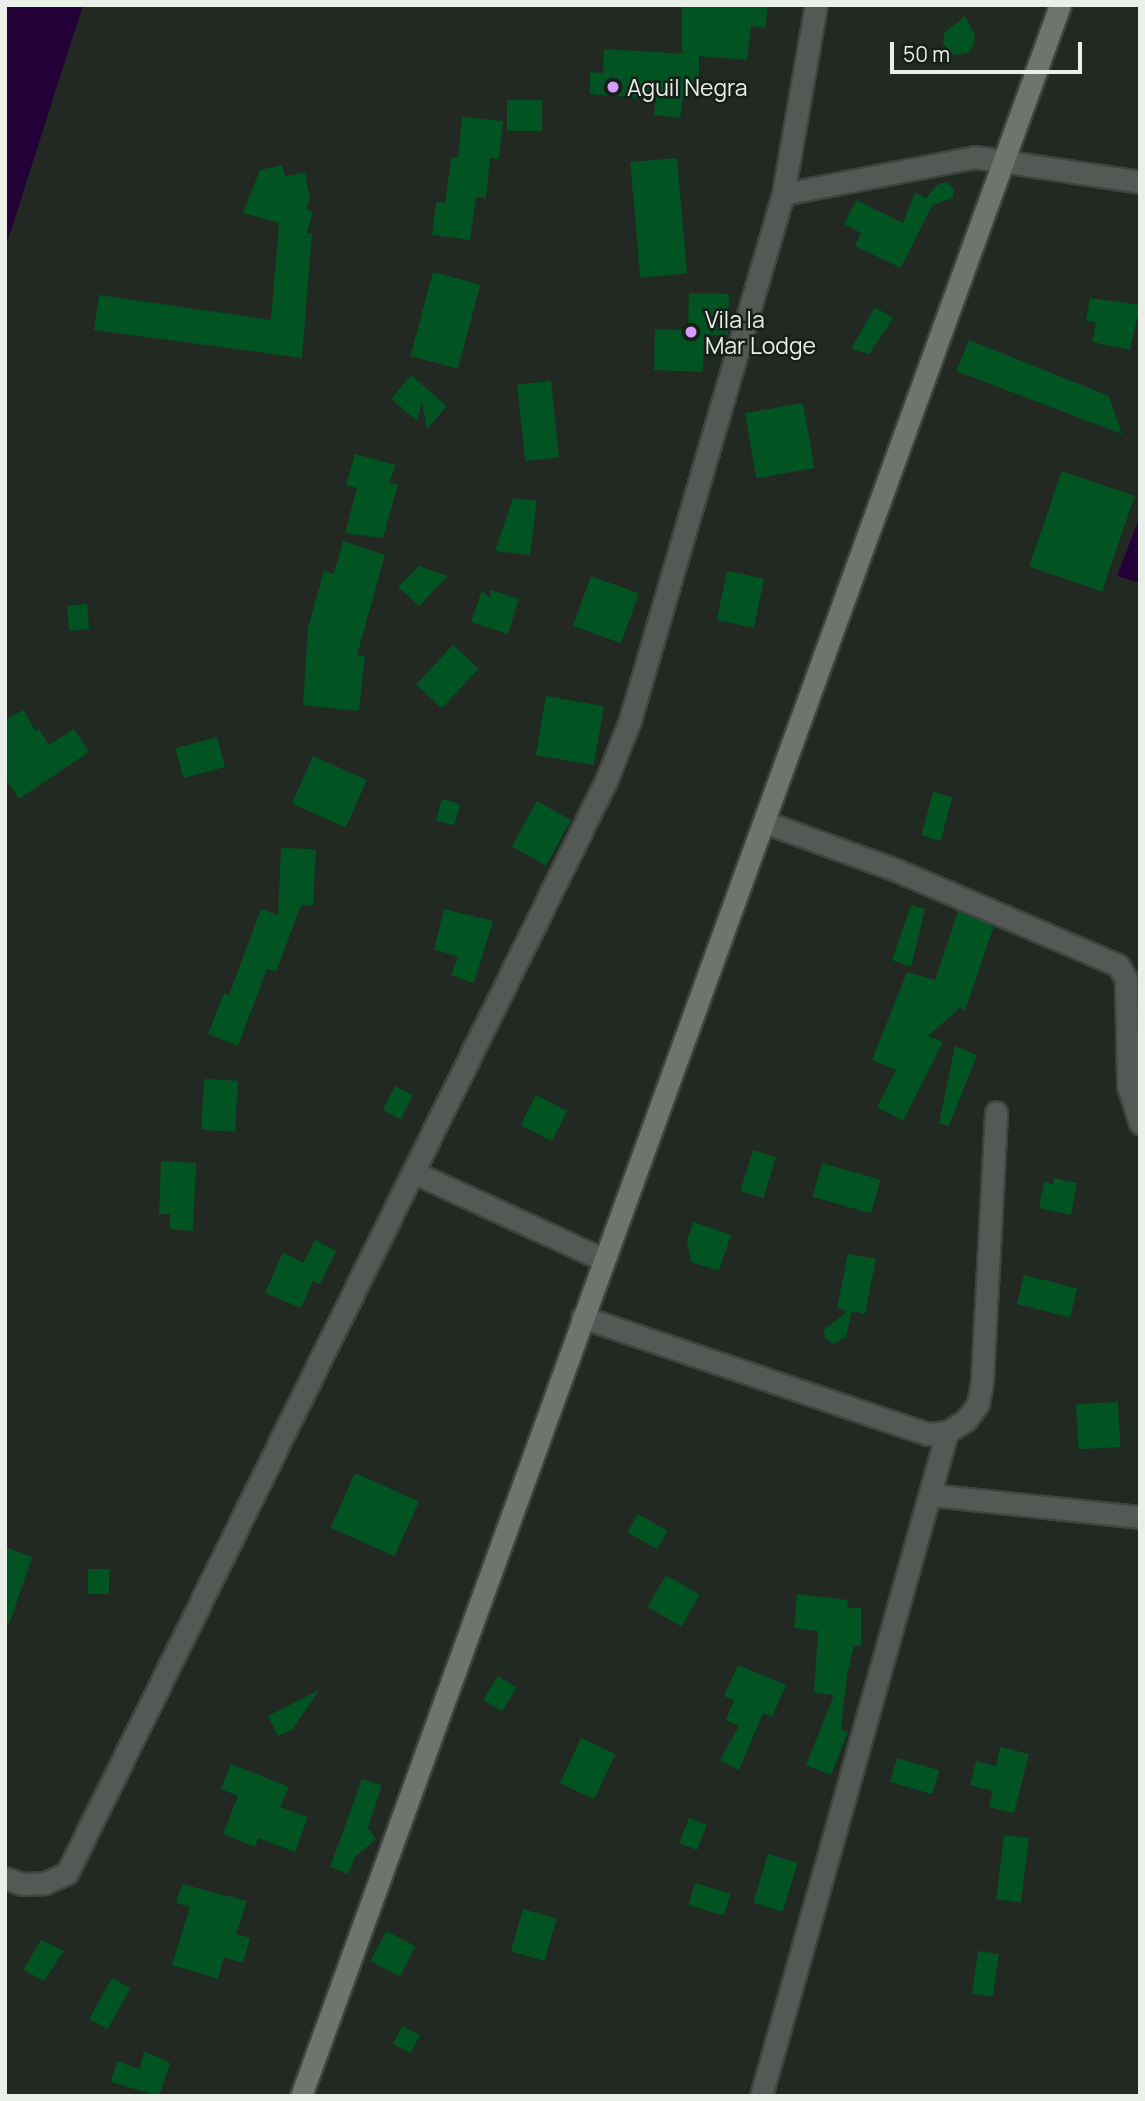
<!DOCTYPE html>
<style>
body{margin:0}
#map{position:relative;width:1145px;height:2101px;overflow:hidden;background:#212922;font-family:Manrope,sans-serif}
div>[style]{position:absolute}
.water>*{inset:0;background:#230037}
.building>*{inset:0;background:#025322;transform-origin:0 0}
.roads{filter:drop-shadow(2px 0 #3d453e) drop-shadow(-2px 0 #3d453e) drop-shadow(0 2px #3d453e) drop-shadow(0 -2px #3d453e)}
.minor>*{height:21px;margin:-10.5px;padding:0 10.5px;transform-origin:10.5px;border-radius:10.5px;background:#555955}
.secondary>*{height:21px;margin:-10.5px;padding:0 10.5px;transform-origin:10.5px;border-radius:10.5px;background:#6e756f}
.dots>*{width:19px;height:19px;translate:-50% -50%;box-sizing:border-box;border:4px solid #171f19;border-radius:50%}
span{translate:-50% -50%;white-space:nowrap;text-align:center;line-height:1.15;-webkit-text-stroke:5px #171f19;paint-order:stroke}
.poi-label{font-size:23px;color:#eaefea}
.left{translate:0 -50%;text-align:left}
.frame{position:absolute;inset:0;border:7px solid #eaefea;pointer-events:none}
.scale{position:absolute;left:890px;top:42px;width:192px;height:32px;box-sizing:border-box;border:4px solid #eaefea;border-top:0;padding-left:9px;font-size:21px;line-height:24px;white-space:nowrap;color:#eaefea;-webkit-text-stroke:5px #171f19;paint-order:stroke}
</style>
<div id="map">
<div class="water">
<i style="clip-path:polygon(5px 5px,83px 5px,5px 249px)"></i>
<i style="clip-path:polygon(1137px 524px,1140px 525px,1140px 583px,1117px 576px)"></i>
</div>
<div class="building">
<i style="clip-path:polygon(682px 5px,768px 5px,765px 28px,751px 26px,747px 60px,699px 56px,699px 86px,685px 85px,680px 118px,654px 115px,656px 99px,590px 94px,590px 72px,603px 73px,604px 49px,688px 54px,682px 54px)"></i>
<i style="clip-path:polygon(965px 16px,975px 35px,974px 45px,968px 53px,953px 55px,943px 44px,944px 33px)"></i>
<i style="left:542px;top:100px;width:31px;height:35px;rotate:90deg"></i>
<i style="clip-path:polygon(462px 117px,503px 121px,499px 159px,490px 158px,486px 198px,476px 197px,470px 240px,432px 235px,436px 202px,445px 203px,451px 158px,458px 158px)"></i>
<i style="left:677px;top:158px;width:116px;height:47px;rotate:85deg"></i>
<i style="clip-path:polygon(282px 165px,285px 176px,305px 173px,310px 199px,306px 210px,313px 212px,307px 233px,312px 233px,302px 358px,94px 330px,99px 295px,271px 320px,279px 223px,243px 213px,260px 170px)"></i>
<i style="clip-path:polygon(946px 182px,954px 188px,953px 198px,932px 205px,901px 268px,855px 246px,861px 233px,844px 224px,856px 200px,903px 223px,915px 193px,926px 198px,937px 185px)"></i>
<i style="left:433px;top:272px;width:49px;height:87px;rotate:15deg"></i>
<i style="clip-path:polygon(689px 293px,729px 294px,728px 335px,704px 335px,703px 372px,654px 370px,655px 329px,688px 330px)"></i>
<i style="clip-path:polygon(1090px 298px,1140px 305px,1130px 350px,1092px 342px,1096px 322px,1086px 321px)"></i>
<i style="clip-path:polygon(875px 307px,893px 318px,869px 354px,851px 349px)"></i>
<i style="clip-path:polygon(969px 340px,1109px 396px,1122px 434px,956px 371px)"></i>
<i style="clip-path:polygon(411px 375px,447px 406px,427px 429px,422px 402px,417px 421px,391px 399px)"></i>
<i style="left:551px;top:381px;width:77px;height:34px;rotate:84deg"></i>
<i style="left:803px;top:403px;width:66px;height:59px;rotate:80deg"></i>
<i style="clip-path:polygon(355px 454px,396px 465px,389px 483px,398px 484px,383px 538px,345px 533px,357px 488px,346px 485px)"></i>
<i style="left:1062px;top:471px;width:77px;height:101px;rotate:19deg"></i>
<i style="clip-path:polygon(513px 498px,537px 501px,530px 555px,495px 551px)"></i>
<i style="clip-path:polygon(343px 541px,385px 555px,357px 655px,365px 656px,359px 711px,303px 705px,308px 628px,324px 571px,334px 574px)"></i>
<i style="clip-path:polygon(419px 566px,448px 576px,419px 606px,398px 587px)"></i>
<i style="left:727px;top:571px;width:38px;height:50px;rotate:12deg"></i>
<i style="left:591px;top:576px;width:51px;height:53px;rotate:20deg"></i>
<i style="clip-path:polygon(482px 590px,490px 598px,491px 590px,519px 599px,508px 634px,471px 622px)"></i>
<i style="left:87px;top:604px;width:25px;height:20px;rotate:85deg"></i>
<i style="left:453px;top:645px;width:35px;height:54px;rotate:43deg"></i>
<i style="left:546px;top:696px;width:59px;height:60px;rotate:10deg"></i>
<i style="clip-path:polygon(24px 710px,35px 731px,39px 729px,49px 745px,74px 729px,89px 752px,19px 799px,5px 778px,5px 719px)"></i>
<i style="left:217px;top:737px;width:31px;height:43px;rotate:75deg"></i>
<i style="left:313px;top:756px;width:59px;height:52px;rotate:24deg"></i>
<i style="left:933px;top:792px;width:20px;height:45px;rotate:15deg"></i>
<i style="left:442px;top:799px;width:19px;height:22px;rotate:16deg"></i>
<i style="left:537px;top:801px;width:39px;height:52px;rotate:29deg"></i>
<i style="clip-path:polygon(281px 848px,316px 849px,313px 906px,301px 905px,276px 972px,267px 969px,238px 1046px,208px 1034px,224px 993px,229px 995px,261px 909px,278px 915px)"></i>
<i style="clip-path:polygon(911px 905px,925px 909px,911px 967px,892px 960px)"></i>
<i style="clip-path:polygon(444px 909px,493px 921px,474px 983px,451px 975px,458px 956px,434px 950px)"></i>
<i style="clip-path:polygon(958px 911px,994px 926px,965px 1010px,960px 1008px,928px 1036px,943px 1042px,903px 1121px,877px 1107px,896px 1070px,872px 1060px,907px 972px,935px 980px)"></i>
<i style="clip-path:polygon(955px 1046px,977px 1055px,949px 1126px,939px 1123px)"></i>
<i style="left:204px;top:1079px;width:34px;height:51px;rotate:3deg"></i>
<i style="left:395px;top:1086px;width:20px;height:27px;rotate:27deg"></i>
<i style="left:536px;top:1095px;width:35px;height:34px;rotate:27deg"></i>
<i style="left:753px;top:1150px;width:24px;height:43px;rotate:17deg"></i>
<i style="clip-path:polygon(161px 1161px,196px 1163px,193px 1231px,170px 1229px,170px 1214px,159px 1214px)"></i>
<i style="left:822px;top:1163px;width:61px;height:35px;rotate:16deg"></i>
<i style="clip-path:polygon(1054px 1178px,1077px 1183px,1071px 1215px,1039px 1208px,1044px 1182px,1053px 1184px)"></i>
<i style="clip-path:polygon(693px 1222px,731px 1235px,719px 1271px,691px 1262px,687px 1241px)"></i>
<i style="clip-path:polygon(315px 1240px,336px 1251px,320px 1284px,313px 1281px,301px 1308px,265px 1293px,283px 1252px,303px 1263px)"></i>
<i style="clip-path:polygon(848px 1254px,876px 1259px,865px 1314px,852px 1311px,846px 1336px,834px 1344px,825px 1338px,824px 1330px,848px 1311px,837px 1308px)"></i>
<i style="left:1024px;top:1275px;width:55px;height:30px;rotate:14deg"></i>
<i style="left:1118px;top:1402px;width:45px;height:42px;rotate:87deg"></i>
<i style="left:355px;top:1473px;width:70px;height:60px;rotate:24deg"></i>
<i style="left:638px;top:1514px;width:34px;height:21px;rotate:30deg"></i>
<i style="clip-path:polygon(5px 1547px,32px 1557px,9px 1625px,5px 1625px)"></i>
<i style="left:88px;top:1569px;width:21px;height:25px"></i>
<i style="left:666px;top:1575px;width:39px;height:37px;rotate:30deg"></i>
<i style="clip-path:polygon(797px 1594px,848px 1600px,847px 1608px,861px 1608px,861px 1646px,854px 1646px,847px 1675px,841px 1729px,848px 1732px,831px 1775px,806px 1765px,834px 1695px,814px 1693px,818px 1631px,794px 1628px)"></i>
<i style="clip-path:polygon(738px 1665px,786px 1685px,772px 1717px,763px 1713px,739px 1770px,720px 1760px,739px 1726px,726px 1720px,734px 1700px,724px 1696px)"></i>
<i style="left:498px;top:1676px;width:22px;height:28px;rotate:32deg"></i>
<i style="clip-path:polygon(319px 1690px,292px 1730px,278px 1736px,268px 1716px)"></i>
<i style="left:581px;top:1738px;width:38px;height:50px;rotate:25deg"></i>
<i style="clip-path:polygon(1000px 1747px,1029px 1754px,1014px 1813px,989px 1807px,993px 1791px,970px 1785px,976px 1761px,996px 1766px)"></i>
<i style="left:897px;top:1758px;width:44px;height:25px;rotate:16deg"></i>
<i style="clip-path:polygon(231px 1764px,289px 1787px,280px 1807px,308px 1817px,295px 1852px,258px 1838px,255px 1847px,223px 1834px,238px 1796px,221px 1789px)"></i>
<i style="clip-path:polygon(362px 1779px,382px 1785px,368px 1828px,376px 1839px,355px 1857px,348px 1874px,330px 1867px)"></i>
<i style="left:689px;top:1818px;width:19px;height:27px;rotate:21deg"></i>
<i style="left:1004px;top:1835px;width:25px;height:65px;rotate:7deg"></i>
<i style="left:768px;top:1854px;width:31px;height:51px;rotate:17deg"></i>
<i style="left:695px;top:1883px;width:37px;height:23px;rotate:17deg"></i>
<i style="clip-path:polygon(182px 1884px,247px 1901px,236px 1934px,250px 1938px,243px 1963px,224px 1957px,218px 1979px,172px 1965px,190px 1907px,176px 1903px)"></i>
<i style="left:523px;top:1909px;width:35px;height:44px;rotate:16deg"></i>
<i style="left:386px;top:1931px;width:33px;height:34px;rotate:27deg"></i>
<i style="clip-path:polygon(41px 1940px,64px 1951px,44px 1981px,23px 1970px)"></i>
<i style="left:978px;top:1951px;width:21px;height:43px;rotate:8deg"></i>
<i style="left:112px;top:1978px;width:21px;height:47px;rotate:29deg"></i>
<i style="left:402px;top:2026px;width:20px;height:20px;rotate:27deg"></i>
<i style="clip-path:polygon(144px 2051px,170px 2063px,159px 2096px,111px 2082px,117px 2061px,140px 2069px)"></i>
</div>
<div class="roads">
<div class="minor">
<i style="left:783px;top:194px;width:196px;rotate:-10.9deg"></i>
<i style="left:975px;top:157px;width:167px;rotate:8.6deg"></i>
<i style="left:764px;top:822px;width:140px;rotate:20deg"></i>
<i style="left:896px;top:870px;width:241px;rotate:23.2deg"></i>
<i style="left:1118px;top:965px;width:16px;rotate:60deg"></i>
<i style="left:1126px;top:979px;width:107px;rotate:88.9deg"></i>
<i style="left:1128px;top:1086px;width:39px;rotate:72deg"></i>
<i style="left:413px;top:1172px;width:210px;rotate:24.7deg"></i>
<i style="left:582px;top:1317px;width:365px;rotate:18.7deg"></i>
<i style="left:928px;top:1434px;width:19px;rotate:-6deg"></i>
<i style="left:947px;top:1432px;width:22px;rotate:-32deg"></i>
<i style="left:966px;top:1420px;width:20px;rotate:-53deg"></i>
<i style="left:978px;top:1404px;width:23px;rotate:-80deg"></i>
<i style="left:982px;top:1381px;width:269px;rotate:-87deg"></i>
<i style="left:931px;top:1495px;width:210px;rotate:6deg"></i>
<i style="left:5px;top:1878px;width:18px;rotate:19deg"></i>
<i style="left:22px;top:1884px;width:23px;rotate:-2deg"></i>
<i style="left:45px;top:1883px;width:24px;rotate:-24deg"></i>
<i style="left:67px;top:1873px;width:1218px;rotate:-63.73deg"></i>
<i style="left:606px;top:781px;width:66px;rotate:-68.5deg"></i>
<i style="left:630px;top:720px;width:548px;rotate:-73.78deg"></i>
<i style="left:783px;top:194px;width:192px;rotate:-80.1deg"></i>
<i style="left:761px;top:2096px;width:690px;rotate:-74.35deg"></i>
</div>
<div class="secondary">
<i style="left:301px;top:2096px;width:2224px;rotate:-70.05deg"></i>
</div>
</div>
<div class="dots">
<i style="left:613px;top:87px;background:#d49cfb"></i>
<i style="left:691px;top:332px;background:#d49cfb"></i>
</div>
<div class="poi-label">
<span class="left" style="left:627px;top:87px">Aguil Negra</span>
<span class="left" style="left:705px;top:332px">Vila la<br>Mar Lodge</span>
</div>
<div class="frame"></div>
<div class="scale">50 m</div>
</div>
